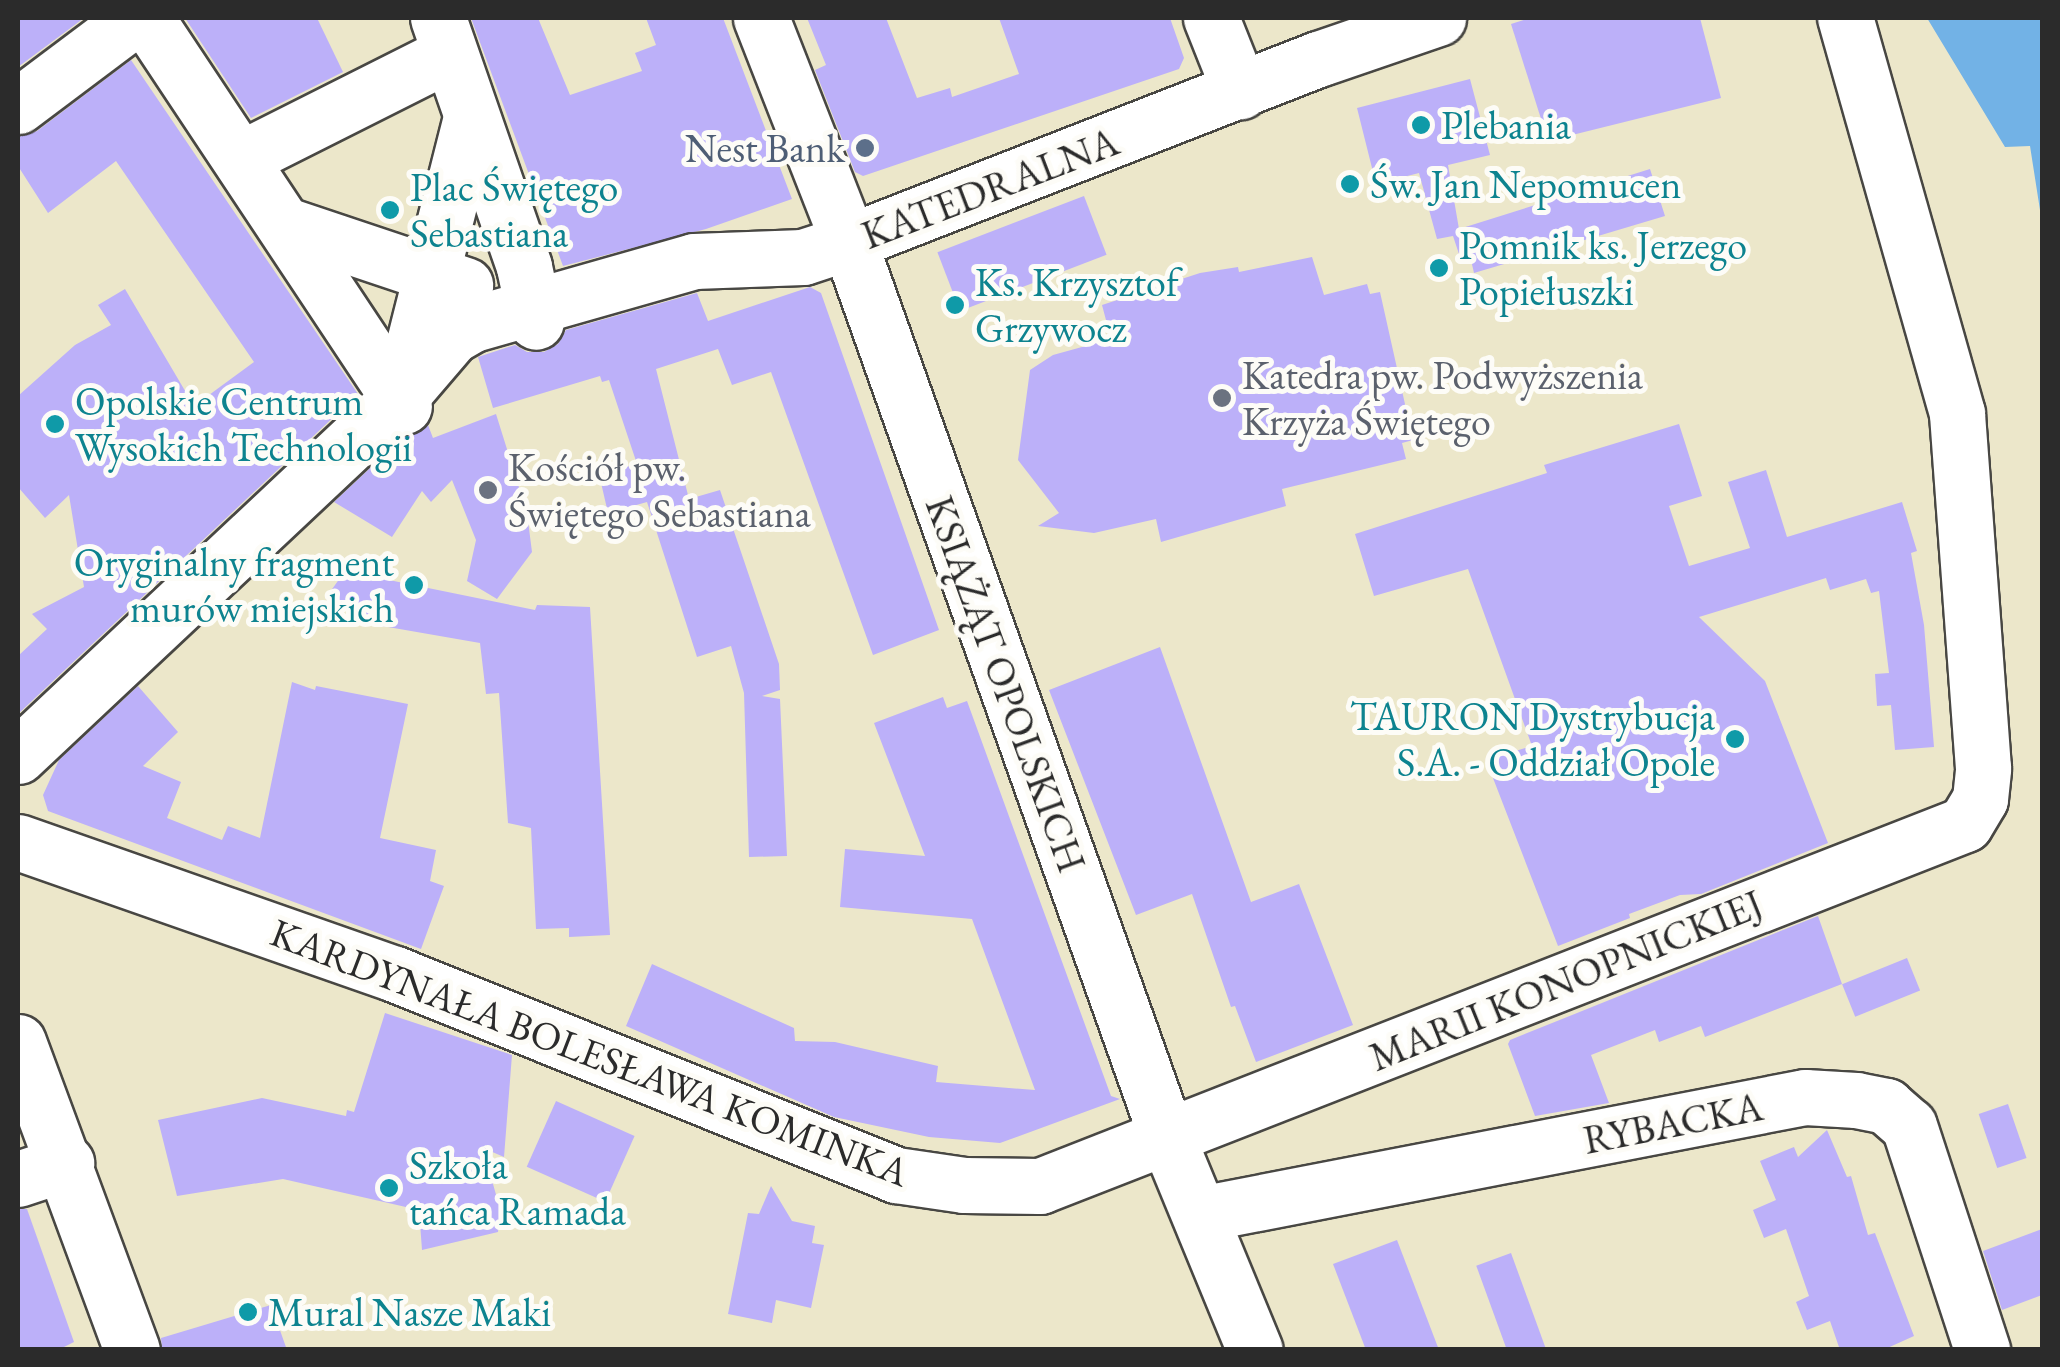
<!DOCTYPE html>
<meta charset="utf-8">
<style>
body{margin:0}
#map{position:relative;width:2060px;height:1367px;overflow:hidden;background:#ece7ca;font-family:"EB Garamond",serif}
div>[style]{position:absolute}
.water>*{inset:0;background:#72b2e6}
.building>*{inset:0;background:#bcb0f9;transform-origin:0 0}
.roads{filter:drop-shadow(2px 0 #484743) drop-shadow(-2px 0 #484743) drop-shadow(0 2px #484743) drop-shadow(0 -2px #484743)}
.minor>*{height:55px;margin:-27.5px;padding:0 27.5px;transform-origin:27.5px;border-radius:27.5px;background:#fff}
.dots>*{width:28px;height:28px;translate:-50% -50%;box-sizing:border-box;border:5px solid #fdfcf7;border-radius:50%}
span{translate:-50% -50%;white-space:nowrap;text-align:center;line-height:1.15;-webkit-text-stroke:10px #fdfcf7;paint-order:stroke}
.culture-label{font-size:40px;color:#0d838f}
.left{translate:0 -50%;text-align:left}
.right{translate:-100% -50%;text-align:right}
.service-label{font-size:40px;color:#4e5e75}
.street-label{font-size:40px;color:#2b2b2b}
.worship-label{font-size:40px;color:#5b616d}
.frame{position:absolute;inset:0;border:20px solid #2b2b2b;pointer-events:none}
</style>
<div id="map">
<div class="water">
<i style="clip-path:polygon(1927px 18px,2042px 18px,2042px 223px,2030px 146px,2005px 147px)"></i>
</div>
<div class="building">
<i style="clip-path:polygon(18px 18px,84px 18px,18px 67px)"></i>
<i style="clip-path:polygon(185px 18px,317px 18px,343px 72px,251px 118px)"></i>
<i style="clip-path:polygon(471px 18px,538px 18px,570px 95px,642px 71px,635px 53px,656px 45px,646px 18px,723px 18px,792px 199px,706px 229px,563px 266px)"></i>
<i style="clip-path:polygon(807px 18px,886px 18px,917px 98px,950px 88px,952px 97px,1019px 74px,999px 18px,1170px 18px,1184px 58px,1179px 69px,863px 176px,855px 172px,815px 70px,826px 65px)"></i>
<i style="clip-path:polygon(1530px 18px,1700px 18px,1721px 98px,1548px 141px,1511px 24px)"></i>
<i style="clip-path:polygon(131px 60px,358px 394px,18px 714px,18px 656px,47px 629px,32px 614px,84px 587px,69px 495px,45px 518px,18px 487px,18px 396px,75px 345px,111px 325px,98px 305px,125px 289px,194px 406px,254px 362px,116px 161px,48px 213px,18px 166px,18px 137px,37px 131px)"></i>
<i style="clip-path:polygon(1470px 79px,1490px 155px,1448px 165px,1459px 229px,1650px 169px,1665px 216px,1474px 273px,1471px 260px,1462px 263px,1453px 236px,1437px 239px,1419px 173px,1376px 184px,1357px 108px)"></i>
<i style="left:1084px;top:196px;width:63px;height:157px;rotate:69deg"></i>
<i style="clip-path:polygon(1312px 257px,1324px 295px,1367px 284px,1370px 294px,1380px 292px,1413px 440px,1402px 443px,1406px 459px,1282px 489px,1286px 506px,1161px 542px,1156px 519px,1094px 533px,1038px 526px,1059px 513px,1018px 460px,1030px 370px,1053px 355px,1111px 339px,1102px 305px,1200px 273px,1238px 267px,1239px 272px)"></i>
<i style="clip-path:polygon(810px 287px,821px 293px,939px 630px,873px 655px,771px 372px,732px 385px,718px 349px,656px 369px,689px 499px,720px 490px,779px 664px,780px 690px,762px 696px,780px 699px,787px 856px,749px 857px,744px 693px,731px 646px,697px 657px,647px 502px,608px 513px,599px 474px,637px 464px,609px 380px,602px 382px,600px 376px,493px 408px,478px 357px,515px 345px,527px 352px,544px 352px,558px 344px,566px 330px,697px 293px,708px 321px)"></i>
<i style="clip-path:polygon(496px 414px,527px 513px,532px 552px,497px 599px,467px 581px,476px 540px,452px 480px,431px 502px,422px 491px,392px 537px,334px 502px,403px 437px,420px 432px,428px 425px,433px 438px)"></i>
<i style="clip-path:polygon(1679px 424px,1702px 496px,1669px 506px,1689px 566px,1750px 548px,1728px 482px,1766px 470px,1787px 537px,1902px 502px,1917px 551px,1911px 553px,1924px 625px,1934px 747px,1895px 750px,1891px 705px,1877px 706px,1875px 674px,1889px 673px,1879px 591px,1871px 593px,1866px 579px,1830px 590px,1826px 578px,1699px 617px,1765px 681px,1828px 843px,1701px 894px,1680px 895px,1629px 914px,1630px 918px,1558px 946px,1486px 760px,1532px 746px,1468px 569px,1374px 596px,1355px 534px,1547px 473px,1544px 465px)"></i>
<i style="clip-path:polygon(345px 571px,535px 610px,537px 605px,590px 607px,610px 935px,569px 937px,569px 928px,536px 929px,531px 828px,508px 823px,499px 693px,486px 694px,480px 643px,365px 623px,330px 592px)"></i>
<i style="clip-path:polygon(1160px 647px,1251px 902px,1299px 884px,1353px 1025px,1256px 1062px,1235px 1006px,1231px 1007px,1192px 894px,1136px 915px,1049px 690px)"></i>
<i style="clip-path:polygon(292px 682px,315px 690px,316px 686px,408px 704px,380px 838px,436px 850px,430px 881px,444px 886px,421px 949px,48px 811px,43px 795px,59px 760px,138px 686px,178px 732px,143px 766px,181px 782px,167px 818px,222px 840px,228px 826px,260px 838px)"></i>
<i style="clip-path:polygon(943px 697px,947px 708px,967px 701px,1111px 1096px,1120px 1099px,1000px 1143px,929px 1137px,834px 1117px,626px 1026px,652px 964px,794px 1028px,795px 1041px,835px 1042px,938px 1066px,936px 1082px,1035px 1090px,972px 919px,840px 907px,845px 849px,925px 856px,874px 723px)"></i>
<i style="clip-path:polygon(1818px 916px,1842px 984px,1705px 1037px,1701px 1026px,1659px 1042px,1655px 1030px,1591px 1055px,1609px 1103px,1535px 1116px,1508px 1044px,1510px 1040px)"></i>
<i style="left:1907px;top:958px;width:35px;height:70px;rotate:68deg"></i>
<i style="clip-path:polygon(385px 1013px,512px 1055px,504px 1157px,483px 1148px,500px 1209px,498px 1232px,422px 1250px,419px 1210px,283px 1179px,177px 1196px,158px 1120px,262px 1098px,346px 1116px,347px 1110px,354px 1112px)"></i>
<i style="left:556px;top:1101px;width:86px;height:72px;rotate:24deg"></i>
<i style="left:2008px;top:1104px;width:57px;height:31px;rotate:71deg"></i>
<i style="clip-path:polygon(1827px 1130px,1847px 1177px,1851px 1176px,1868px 1235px,1875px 1233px,1914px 1336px,1883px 1350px,1840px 1350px,1830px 1321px,1807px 1330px,1796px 1302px,1809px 1296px,1786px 1229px,1764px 1238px,1753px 1210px,1776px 1200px,1760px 1161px,1794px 1147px,1798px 1157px)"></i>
<i style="clip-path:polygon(771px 1186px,792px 1221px,815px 1226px,812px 1243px,824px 1245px,811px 1308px,776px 1300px,772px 1323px,728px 1314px,748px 1213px,759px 1214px)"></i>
<i style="clip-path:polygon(18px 1209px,27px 1209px,74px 1342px,58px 1350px,18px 1350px)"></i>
<i style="clip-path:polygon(2042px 1229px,2042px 1295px,2002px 1310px,1983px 1251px)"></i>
<i style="clip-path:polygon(1397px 1240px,1439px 1350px,1366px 1350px,1333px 1264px)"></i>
<i style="left:1511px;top:1253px;width:103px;height:37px;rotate:70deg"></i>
<i style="clip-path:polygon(271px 1305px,287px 1350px,162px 1350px,161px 1338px)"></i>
</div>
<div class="roads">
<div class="minor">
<i style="left:146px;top:18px;width:466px;rotate:56.4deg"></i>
<i style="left:438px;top:18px;width:263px;rotate:70.9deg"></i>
<i style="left:524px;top:267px;width:56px;rotate:77.7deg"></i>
<i style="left:761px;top:18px;width:241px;rotate:68.6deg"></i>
<i style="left:849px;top:242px;width:950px;rotate:70.44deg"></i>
<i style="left:1167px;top:1137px;width:230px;rotate:67.6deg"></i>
<i style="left:1211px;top:18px;width:79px;rotate:68.3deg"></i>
<i style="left:18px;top:106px;width:146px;rotate:-36.9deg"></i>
<i style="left:242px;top:158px;width:232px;rotate:-26.7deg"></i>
<i style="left:286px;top:225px;width:189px;rotate:18.5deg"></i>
<i style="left:403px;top:386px;width:276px;rotate:-75.8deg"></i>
<i style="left:18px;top:756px;width:523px;rotate:-43.22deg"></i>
<i style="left:399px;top:398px;width:82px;rotate:-49.5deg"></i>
<i style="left:452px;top:336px;width:24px;rotate:-30deg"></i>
<i style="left:473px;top:324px;width:230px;rotate:-15.9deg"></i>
<i style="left:694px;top:261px;width:109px;rotate:-2.1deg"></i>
<i style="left:803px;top:257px;width:48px;rotate:-18.1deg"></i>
<i style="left:849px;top:242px;width:503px;rotate:-21.32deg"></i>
<i style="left:1318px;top:59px;width:127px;rotate:-18.9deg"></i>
<i style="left:18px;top:842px;width:399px;rotate:19.3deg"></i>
<i style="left:395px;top:974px;width:540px;rotate:21.86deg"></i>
<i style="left:896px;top:1175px;width:69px;rotate:8.4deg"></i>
<i style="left:964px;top:1185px;width:76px;rotate:0.8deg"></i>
<i style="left:1040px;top:1186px;width:993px;rotate:-21.37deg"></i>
<i style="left:1965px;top:824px;width:29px;rotate:-59deg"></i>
<i style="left:1980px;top:799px;width:31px;rotate:-84deg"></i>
<i style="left:1983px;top:768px;width:356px;rotate:-94.2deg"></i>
<i style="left:1957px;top:413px;width:411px;rotate:-105.8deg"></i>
<i style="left:18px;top:1042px;width:328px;rotate:69.7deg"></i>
<i style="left:18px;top:1179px;width:51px;rotate:-18.4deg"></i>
<i style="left:1200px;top:1214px;width:616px;rotate:-10.95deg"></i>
<i style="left:1805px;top:1097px;width:51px;rotate:3.4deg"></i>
<i style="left:1856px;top:1100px;width:31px;rotate:11deg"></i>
<i style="left:1886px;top:1106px;width:30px;rotate:41deg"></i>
<i style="left:1909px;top:1126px;width:236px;rotate:71.9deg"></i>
</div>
</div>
<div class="dots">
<i style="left:1421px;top:125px;background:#0f9aa8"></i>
<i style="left:865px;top:148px;background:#5c6f8a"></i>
<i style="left:1350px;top:184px;background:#0f9aa8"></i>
<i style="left:390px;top:210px;background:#0f9aa8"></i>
<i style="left:1439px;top:268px;background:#0f9aa8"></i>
<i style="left:955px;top:305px;background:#0f9aa8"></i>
<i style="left:1222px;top:398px;background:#6b7280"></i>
<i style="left:55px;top:424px;background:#0f9aa8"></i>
<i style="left:488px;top:490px;background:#6b7280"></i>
<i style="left:414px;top:585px;background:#0f9aa8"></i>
<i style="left:1735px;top:739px;background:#0f9aa8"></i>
<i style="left:389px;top:1188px;background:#0f9aa8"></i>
<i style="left:248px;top:1312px;background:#0f9aa8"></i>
</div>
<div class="culture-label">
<span class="left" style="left:1441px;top:125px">Plebania</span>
<span class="left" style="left:1370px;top:184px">Św. Jan Nepomucen</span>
<span class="left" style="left:410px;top:210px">Plac Świętego<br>Sebastiana</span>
<span class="left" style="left:1459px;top:268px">Pomnik ks. Jerzego<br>Popiełuszki</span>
<span class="left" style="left:975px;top:305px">Ks. Krzysztof<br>Grzywocz</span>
<span class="left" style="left:75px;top:424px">Opolskie Centrum<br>Wysokich Technologii</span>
<span class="right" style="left:394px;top:585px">Oryginalny fragment<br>murów miejskich</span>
<span class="right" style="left:1715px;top:739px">TAURON Dystrybucja<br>S.A. - Oddział Opole</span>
<span class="left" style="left:409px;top:1188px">Szkoła<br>tańca Ramada</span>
<span class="left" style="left:268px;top:1312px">Mural Nasze Maki</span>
</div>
<div class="service-label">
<span class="right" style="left:845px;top:148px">Nest Bank</span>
</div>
<div class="street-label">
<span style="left:990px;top:188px;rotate:-21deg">KATEDRALNA</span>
<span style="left:1006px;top:684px;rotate:70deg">KSIĄŻĄT OPOLSKICH</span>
<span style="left:1566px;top:980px;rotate:-22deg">MARII KONOPNICKIEJ</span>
<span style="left:590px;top:1052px;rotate:21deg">KARDYNAŁA BOLESŁAWA KOMINKA</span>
<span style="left:1673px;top:1123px;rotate:-11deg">RYBACKA</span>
</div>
<div class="worship-label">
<span class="left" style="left:1242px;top:398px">Katedra pw. Podwyższenia<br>Krzyża Świętego</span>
<span class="left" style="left:508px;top:490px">Kościół pw.<br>Świętego Sebastiana</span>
</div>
<div class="frame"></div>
</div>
